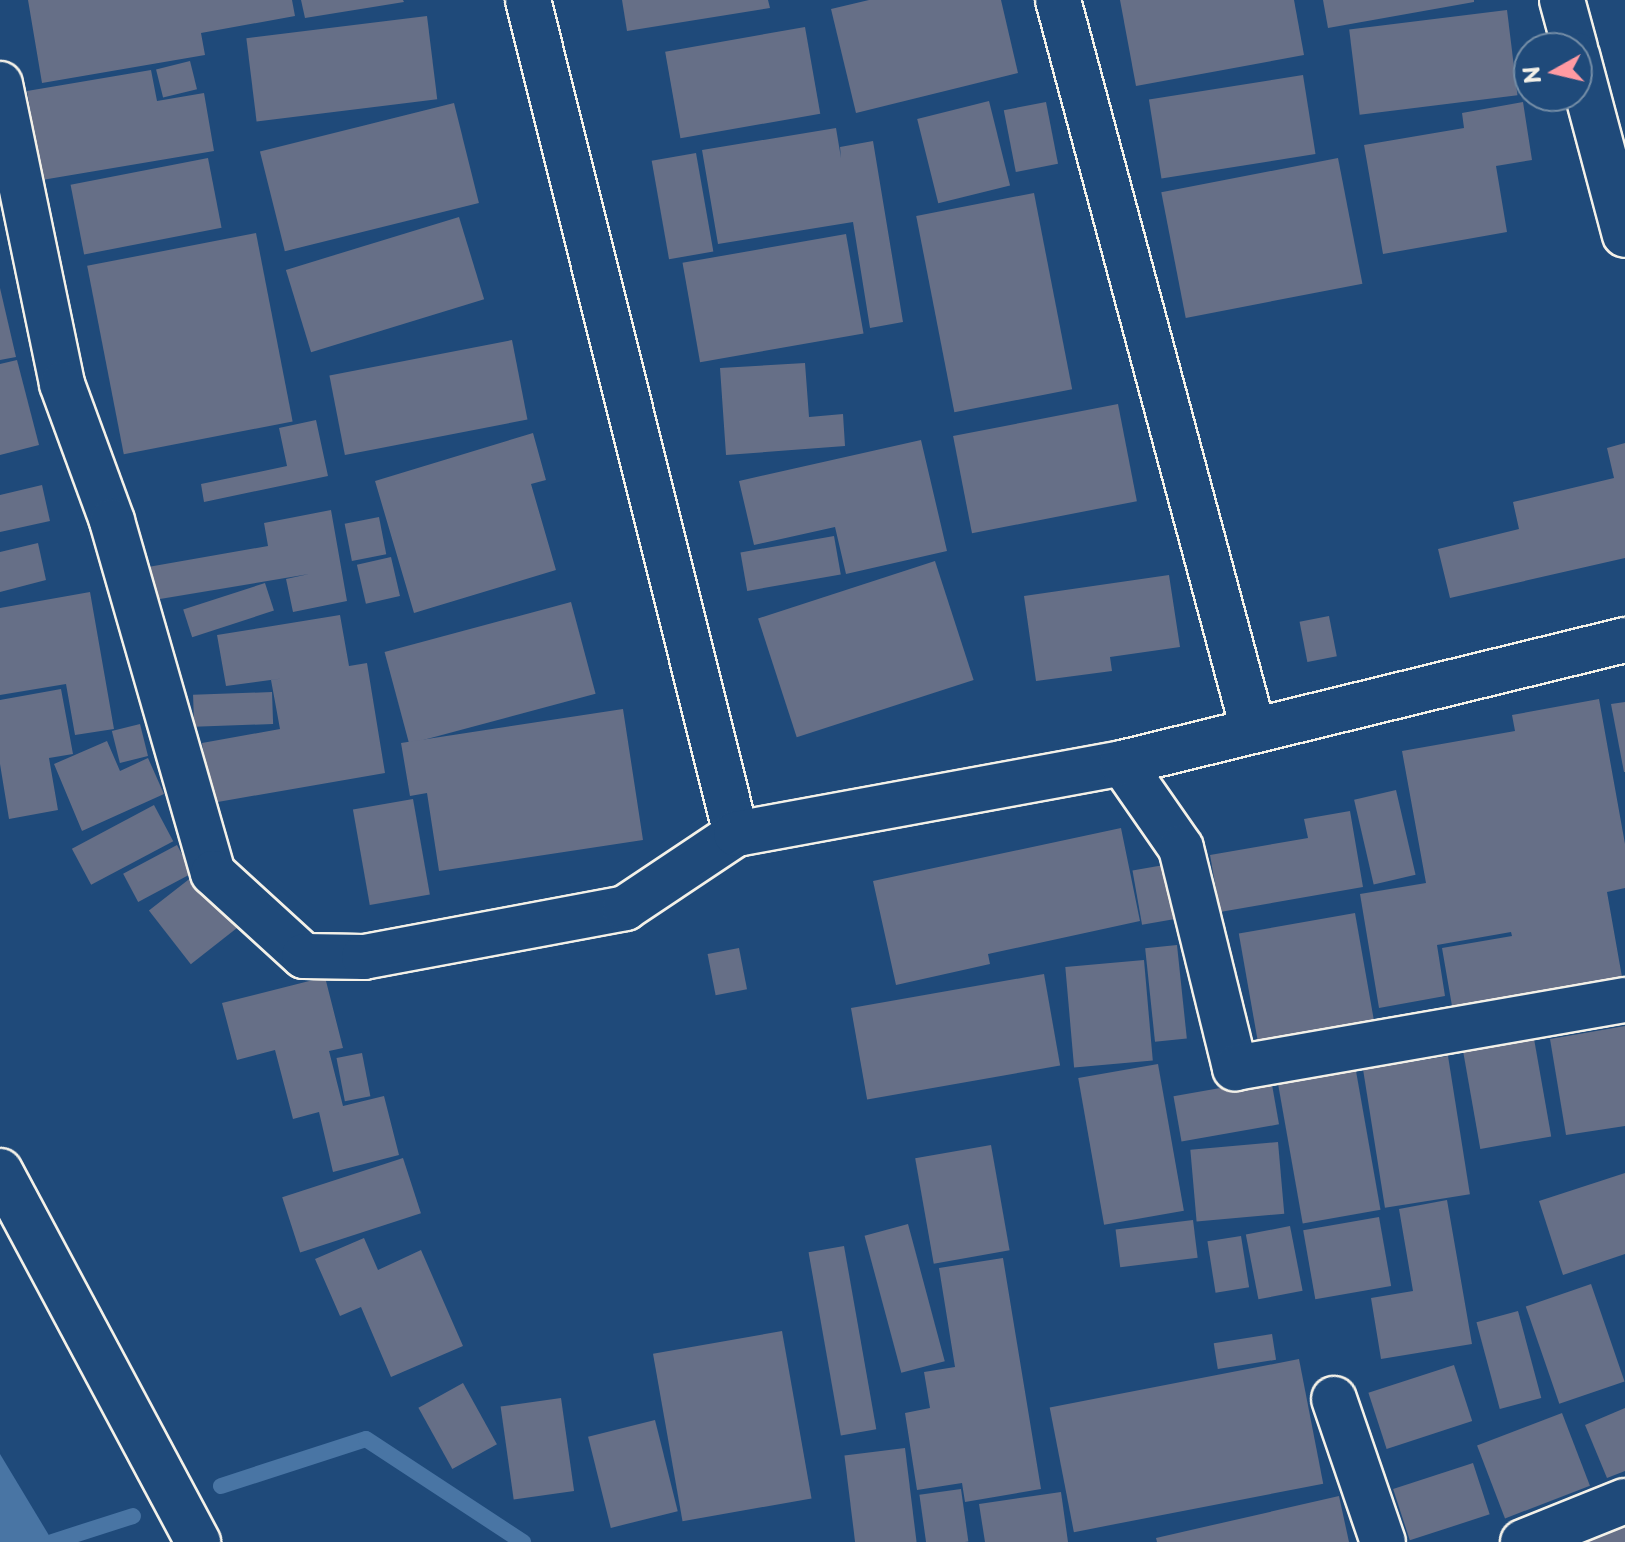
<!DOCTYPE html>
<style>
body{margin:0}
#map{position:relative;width:1625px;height:1542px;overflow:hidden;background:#1f4a7a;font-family:"Playpen Sans",sans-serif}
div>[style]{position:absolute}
.water>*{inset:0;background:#4975a4}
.stream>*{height:16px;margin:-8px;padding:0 8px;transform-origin:8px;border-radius:8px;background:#4975a4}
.building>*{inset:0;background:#666f87;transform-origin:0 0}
.roads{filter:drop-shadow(2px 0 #f4f1e8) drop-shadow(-2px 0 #f4f1e8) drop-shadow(0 2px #f4f1e8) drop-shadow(0 -2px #f4f1e8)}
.minor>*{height:44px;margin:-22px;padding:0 22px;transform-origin:22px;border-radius:22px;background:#1f4a7a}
span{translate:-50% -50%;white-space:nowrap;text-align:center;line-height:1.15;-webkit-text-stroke:8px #1f4a7a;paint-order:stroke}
.north{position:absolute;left:1513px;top:32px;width:80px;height:80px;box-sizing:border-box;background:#1f4a7a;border:2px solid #748da6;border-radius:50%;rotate:262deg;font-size:22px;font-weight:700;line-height:32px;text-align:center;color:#f4f1e8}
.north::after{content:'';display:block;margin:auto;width:28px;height:36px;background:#ff9aa2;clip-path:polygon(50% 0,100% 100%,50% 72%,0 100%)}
</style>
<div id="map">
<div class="water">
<i style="clip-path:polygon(0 1454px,53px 1542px,0 1542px)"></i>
</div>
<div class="stream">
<i style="left:221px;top:1486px;width:152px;rotate:-18deg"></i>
<i style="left:366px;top:1439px;width:188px;rotate:33.3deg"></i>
<i style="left:52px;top:1542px;width:85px;rotate:-17.8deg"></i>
</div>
<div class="building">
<i style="clip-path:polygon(28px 0,292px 0,295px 16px,201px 33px,205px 55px,42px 83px)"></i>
<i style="clip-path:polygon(301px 0,403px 0,404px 2px,305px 18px)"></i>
<i style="clip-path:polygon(622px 0,768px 0,770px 8px,627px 31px)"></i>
<i style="clip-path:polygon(869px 0,1001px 0,1018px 73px,856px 113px,831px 9px)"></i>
<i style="clip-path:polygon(1120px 0,1294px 0,1304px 55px,1136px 86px)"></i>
<i style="clip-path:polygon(1323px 0,1474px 0,1474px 2px,1328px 28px)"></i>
<i style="left:1507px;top:10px;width:86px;height:159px;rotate:83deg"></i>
<i style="left:427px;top:16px;width:84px;height:182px;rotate:83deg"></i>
<i style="left:805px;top:27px;width:88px;height:142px;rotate:80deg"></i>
<i style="left:190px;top:61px;width:29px;height:35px;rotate:76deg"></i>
<i style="clip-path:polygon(151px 70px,157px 101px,204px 93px,214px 151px,42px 180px,27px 91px)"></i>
<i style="left:1303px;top:75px;width:80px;height:156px;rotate:81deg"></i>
<i style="left:989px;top:101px;width:87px;height:74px;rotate:76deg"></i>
<i style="left:1046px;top:102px;width:63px;height:43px;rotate:79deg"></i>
<i style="clip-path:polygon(1523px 102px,1532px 160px,1496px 166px,1507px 232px,1383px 254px,1364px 145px,1464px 128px,1462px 113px)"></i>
<i style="left:454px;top:103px;width:103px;height:200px;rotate:76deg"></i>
<i style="clip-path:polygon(836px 128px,841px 158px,840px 147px,873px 141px,903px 322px,870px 328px,853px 222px,718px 244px,702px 150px)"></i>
<i style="left:696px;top:153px;width:100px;height:45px;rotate:80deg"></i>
<i style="left:208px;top:158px;width:71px;height:140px;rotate:79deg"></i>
<i style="left:1338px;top:158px;width:128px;height:180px;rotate:79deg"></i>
<i style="left:1034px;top:193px;width:200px;height:120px;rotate:79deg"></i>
<i style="left:459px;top:217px;width:86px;height:181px;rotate:73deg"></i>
<i style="left:256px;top:233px;width:192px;height:172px;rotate:79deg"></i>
<i style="left:846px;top:234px;width:101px;height:166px;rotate:80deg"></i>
<i style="clip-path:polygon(0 288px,16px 357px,0 360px)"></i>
<i style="left:512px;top:340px;width:81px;height:186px;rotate:79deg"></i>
<i style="clip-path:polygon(17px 360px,39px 445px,0 455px,0 364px)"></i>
<i style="clip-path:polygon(805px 363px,809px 417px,843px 414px,845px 446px,726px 455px,720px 368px)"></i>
<i style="left:1118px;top:404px;width:99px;height:168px;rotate:79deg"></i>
<i style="clip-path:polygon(316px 420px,328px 476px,204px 502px,201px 484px,287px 466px,279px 428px)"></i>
<i style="clip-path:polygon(533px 433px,546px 480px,531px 484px,556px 570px,414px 613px,375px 481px)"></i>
<i style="clip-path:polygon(921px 440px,947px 551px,846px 574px,835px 527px,754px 545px,739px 481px)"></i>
<i style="clip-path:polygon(1625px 443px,1625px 558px,1450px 598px,1438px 549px,1519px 529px,1513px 502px,1614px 478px,1607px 448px)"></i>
<i style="clip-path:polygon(42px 485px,50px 521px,0 532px,0 495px)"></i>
<i style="clip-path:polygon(331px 510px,347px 601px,293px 612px,286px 579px,309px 574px,154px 600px,148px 567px,268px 546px,264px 523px)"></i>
<i style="left:379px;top:517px;width:38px;height:35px;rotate:79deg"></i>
<i style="left:834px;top:536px;width:39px;height:95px;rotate:80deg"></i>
<i style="clip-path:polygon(38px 543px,46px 580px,0 592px,0 552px)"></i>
<i style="left:391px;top:557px;width:40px;height:35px;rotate:77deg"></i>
<i style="left:935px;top:561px;width:125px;height:186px;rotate:72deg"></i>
<i style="clip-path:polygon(1169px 575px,1180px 647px,1110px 657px,1112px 671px,1036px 681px,1024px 596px)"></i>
<i style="left:265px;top:583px;width:29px;height:86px;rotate:72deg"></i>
<i style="clip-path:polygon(90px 592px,114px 729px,75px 735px,66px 684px,0 695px,0 608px)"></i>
<i style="left:571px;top:602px;width:95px;height:193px;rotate:75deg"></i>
<i style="clip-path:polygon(340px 615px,349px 666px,367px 663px,385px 773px,212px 803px,202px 743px,280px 729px,271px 680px,285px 678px,226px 686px,217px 635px)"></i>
<i style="left:1329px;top:616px;width:41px;height:30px;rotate:79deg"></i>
<i style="clip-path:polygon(61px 689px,73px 754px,49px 758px,58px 810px,9px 819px,0 764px,0 700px)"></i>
<i style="left:272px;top:692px;width:32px;height:79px;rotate:88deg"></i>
<i style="clip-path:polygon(1599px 699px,1625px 844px,1625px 888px,1607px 892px,1622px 977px,1452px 1006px,1442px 948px,1512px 936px,1511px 932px,1437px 945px,1445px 996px,1379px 1008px,1360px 894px,1426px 883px,1402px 751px,1515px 731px,1512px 715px)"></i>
<i style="clip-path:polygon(1625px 702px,1625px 772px,1624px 772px,1611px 704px)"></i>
<i style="clip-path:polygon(623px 709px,643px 840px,439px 871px,427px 793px,410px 796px,401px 743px)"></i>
<i style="left:140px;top:724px;width:33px;height:29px;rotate:76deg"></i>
<i style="clip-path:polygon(107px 741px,120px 771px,148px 758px,164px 794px,82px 831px,54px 764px)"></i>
<i style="left:1396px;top:790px;width:87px;height:43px;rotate:77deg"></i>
<i style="left:413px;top:799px;width:97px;height:61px;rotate:80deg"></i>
<i style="left:154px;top:805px;width:41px;height:93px;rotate:62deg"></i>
<i style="clip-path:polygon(1350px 811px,1363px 887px,1220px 912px,1210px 855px,1308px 838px,1304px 819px)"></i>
<i style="clip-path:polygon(1121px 828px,1140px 921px,988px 954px,990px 964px,896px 985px,873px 881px)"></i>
<i style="left:177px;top:845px;width:32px;height:61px;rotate:62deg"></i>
<i style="left:1164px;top:865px;width:55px;height:32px;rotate:80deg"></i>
<i style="left:197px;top:873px;width:68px;height:61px;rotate:52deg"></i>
<i style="left:1355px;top:913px;width:115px;height:118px;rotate:80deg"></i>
<i style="left:1177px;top:945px;width:94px;height:32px;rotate:84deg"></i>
<i style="left:739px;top:948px;width:42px;height:32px;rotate:79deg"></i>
<i style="left:1144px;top:960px;width:101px;height:79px;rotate:85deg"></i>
<i style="left:1044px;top:974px;width:93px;height:196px;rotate:80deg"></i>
<i style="clip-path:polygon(325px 977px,343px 1048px,329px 1051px,343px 1106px,384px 1096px,399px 1155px,333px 1172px,319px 1112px,293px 1119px,275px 1050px,237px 1060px,222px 1003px)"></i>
<i style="clip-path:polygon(1625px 1026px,1625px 1126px,1566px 1135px,1550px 1039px)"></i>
<i style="left:1533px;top:1033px;width:105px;height:72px;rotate:80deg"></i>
<i style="left:362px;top:1053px;width:44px;height:26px;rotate:79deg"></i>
<i style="left:1448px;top:1056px;width:140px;height:86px;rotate:81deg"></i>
<i style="left:1158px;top:1064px;width:149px;height:81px;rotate:80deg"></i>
<i style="left:1356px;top:1071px;width:141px;height:79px;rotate:80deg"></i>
<i style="left:1271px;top:1079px;width:46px;height:99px;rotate:80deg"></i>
<i style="left:1278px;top:1142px;width:72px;height:88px;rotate:85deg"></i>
<i style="left:991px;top:1145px;width:107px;height:77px;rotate:80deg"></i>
<i style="left:403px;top:1158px;width:58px;height:127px;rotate:72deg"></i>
<i style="clip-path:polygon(1625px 1173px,1625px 1254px,1563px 1275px,1539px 1201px)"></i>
<i style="clip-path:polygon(1447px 1200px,1472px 1344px,1381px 1359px,1371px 1298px,1413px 1291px,1399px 1209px)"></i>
<i style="left:1379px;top:1217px;width:70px;height:77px;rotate:80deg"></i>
<i style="left:1193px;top:1220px;width:38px;height:78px;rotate:83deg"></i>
<i style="left:908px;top:1224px;width:142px;height:45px;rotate:75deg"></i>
<i style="left:1290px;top:1226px;width:66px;height:45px;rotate:79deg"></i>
<i style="left:1241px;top:1236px;width:52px;height:34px;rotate:81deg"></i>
<i style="clip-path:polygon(364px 1238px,378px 1270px,421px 1250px,463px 1346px,391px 1377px,361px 1307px,340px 1316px,315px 1259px)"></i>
<i style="left:844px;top:1246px;width:186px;height:36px;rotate:80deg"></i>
<i style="clip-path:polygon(1003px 1258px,1041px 1489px,965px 1502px,962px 1483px,917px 1490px,905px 1413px,930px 1408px,924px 1372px,955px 1367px,939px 1268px)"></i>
<i style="left:1591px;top:1284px;width:103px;height:69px;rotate:71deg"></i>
<i style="left:1518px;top:1311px;width:90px;height:43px;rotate:75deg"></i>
<i style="left:782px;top:1331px;width:170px;height:131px;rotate:80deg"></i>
<i style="left:1272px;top:1334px;width:26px;height:59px;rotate:81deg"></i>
<i style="left:1299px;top:1359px;width:127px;height:254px;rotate:79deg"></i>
<i style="left:1454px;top:1365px;width:59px;height:90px;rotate:72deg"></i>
<i style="left:463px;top:1383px;width:70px;height:51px;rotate:61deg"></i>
<i style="left:561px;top:1398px;width:94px;height:61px;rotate:82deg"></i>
<i style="clip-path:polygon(1625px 1408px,1625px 1471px,1607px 1478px,1585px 1425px)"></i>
<i style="left:1562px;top:1413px;width:78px;height:91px;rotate:69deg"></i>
<i style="left:655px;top:1420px;width:94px;height:69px;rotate:76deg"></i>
<i style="left:905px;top:1448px;width:95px;height:61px;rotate:83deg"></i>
<i style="left:1473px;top:1463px;width:54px;height:84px;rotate:72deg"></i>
<i style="left:961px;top:1489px;width:53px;height:42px;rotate:82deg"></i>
<i style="clip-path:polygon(1061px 1492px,1068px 1542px,985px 1542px,979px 1504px)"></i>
<i style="clip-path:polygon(1339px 1496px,1349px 1542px,1157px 1542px,1156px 1538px)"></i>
<i style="clip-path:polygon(1625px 1517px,1625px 1542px,1565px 1542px)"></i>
</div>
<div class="roads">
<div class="minor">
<i style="left:528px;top:0;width:860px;rotate:76deg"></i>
<i style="left:1058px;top:0;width:755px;rotate:75.02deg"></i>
<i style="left:1562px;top:0;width:50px;rotate:74.8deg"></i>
<i style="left:1577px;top:55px;width:186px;rotate:75.1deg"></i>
<i style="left:0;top:84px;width:306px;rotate:78.3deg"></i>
<i style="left:62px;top:384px;width:146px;rotate:69.9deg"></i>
<i style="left:112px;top:521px;width:366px;rotate:74deg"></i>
<i style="left:213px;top:873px;width:123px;rotate:42.4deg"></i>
<i style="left:304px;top:956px;width:60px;rotate:1deg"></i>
<i style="left:364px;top:957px;width:266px;rotate:-10.6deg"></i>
<i style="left:625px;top:908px;width:133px;rotate:-33.7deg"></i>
<i style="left:736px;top:834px;width:392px;rotate:-10.4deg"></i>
<i style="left:1122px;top:763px;width:103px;rotate:55.2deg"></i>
<i style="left:1181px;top:848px;width:227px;rotate:76.2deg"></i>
<i style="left:1235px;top:1068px;width:396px;rotate:-9.9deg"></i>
<i style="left:1122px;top:763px;width:518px;rotate:-13.74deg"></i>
<i style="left:0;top:1171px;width:421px;rotate:61.9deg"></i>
<i style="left:1334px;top:1399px;width:151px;rotate:71.1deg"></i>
<i style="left:1523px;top:1542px;width:110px;rotate:-21.9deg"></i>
</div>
</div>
<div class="north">N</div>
</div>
